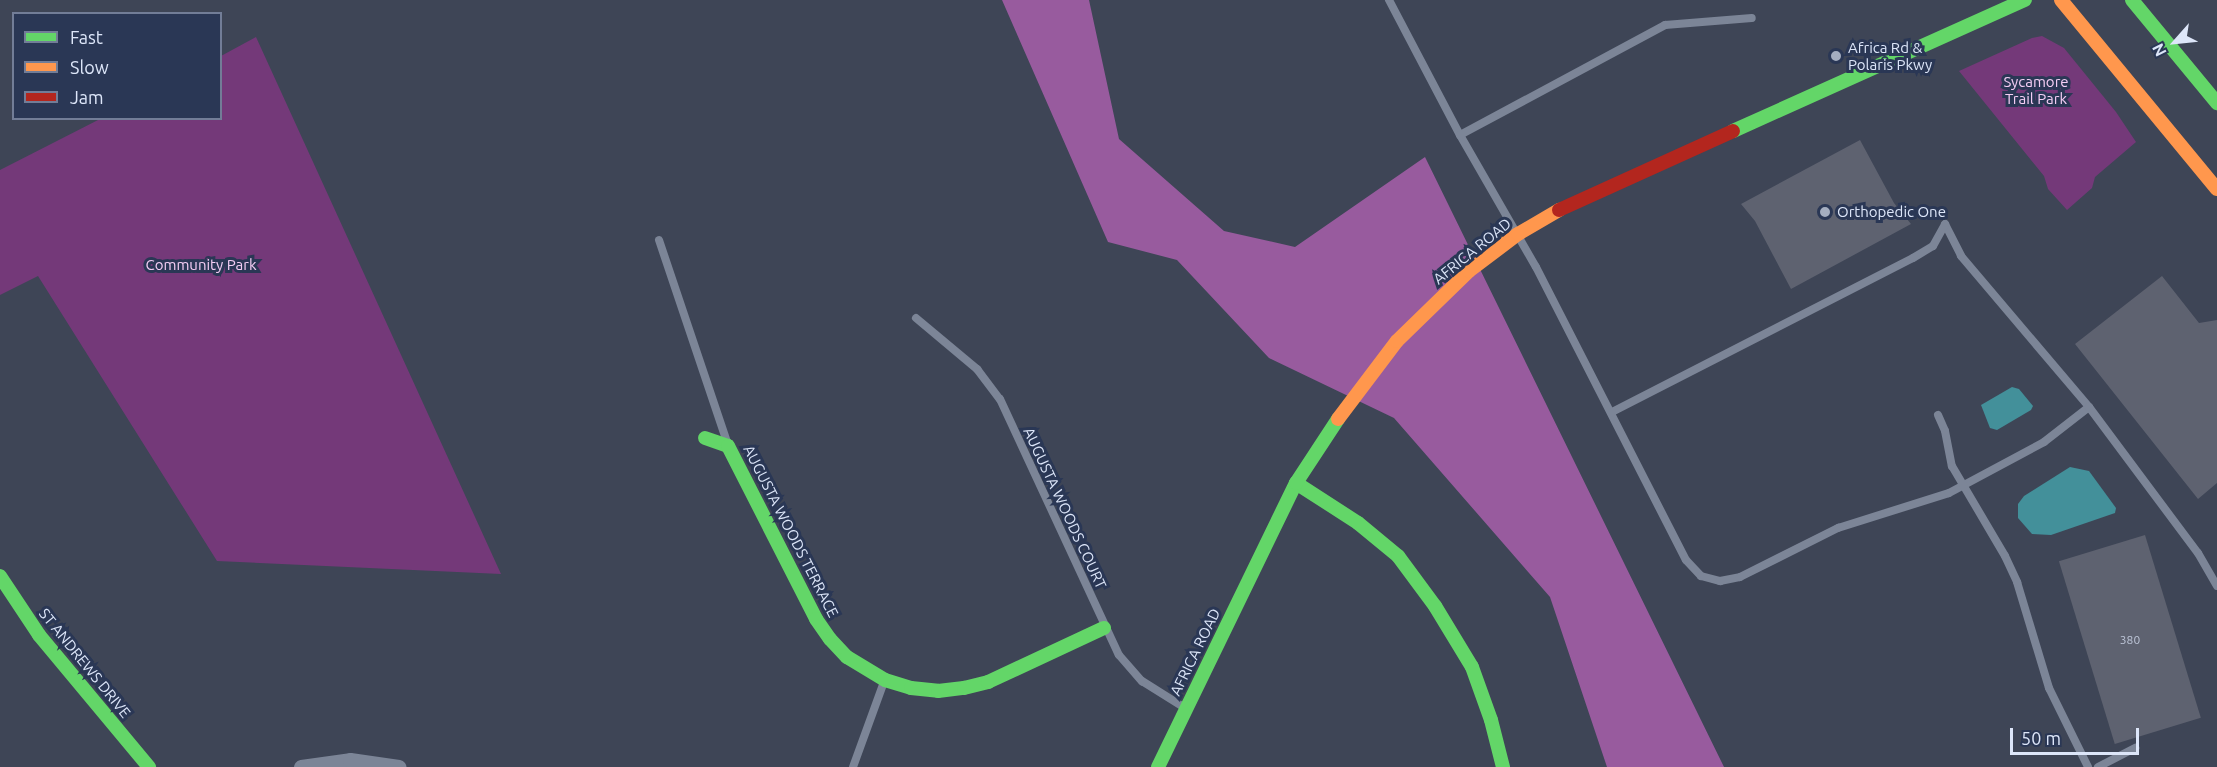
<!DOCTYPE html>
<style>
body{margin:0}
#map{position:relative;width:2217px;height:767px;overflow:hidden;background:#3e4556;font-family:Ubuntu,sans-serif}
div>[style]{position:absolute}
.green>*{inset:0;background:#743979}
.forest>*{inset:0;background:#985b9e}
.water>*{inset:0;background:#43909a}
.building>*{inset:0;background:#5e6270;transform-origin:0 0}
.lane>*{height:8px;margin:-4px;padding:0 4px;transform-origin:4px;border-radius:4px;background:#7c8597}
.street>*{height:15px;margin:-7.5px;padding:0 7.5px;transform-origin:7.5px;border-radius:7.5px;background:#7c8597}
.fast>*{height:14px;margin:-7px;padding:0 7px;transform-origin:7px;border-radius:7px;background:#63d668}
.slow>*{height:14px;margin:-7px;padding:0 7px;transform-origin:7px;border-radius:7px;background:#ff974d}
.jam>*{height:14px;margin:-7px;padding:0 7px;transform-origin:7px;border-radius:7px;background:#b3261e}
.dots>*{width:16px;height:16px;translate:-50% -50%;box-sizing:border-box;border:3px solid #2a3755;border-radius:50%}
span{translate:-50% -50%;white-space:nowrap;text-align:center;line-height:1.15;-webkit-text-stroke:6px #2a3755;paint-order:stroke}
.number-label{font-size:12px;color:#bdc5d7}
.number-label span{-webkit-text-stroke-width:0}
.poi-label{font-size:15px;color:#dde6f9}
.left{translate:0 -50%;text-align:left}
.park-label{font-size:15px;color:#f5cef5}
.street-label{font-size:15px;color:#dde6f9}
.legend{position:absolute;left:12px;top:12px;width:210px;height:108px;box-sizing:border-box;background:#2a3755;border:2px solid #727d97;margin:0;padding:8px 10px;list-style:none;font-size:18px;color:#dde6f9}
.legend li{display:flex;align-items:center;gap:12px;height:30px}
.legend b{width:30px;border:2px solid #727d97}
.north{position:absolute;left:2145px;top:12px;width:60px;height:60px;-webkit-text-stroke:4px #2a3755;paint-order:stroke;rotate:243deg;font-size:16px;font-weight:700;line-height:24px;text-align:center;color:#dde6f9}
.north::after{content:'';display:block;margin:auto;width:21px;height:27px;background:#dde6f9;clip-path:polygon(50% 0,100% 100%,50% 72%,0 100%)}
.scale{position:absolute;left:2010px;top:728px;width:129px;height:27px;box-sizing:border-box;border:3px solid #dde6f9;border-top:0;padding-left:8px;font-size:18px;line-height:21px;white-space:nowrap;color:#dde6f9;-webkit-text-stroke:4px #2a3755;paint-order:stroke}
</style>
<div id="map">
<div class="green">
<i style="clip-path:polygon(2042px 36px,2064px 48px,2116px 112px,2136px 142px,2095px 177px,2092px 188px,2067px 210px,2048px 189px,2044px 176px,1959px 71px,2032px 38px)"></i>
<i style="clip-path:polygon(256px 37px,501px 574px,217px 561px,38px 276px,0 295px,0 170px,100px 119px,220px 118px,221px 56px)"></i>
</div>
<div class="forest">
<i style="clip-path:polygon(1002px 0,1089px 0,1119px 139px,1224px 231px,1295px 247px,1425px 157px,1724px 767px,1607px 767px,1550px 597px,1394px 418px,1269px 358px,1177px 260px,1108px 242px)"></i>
</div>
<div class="water">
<i style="clip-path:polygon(2012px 387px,2019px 389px,2033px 406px,2031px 410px,1997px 430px,1990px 428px,1981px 405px)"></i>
<i style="clip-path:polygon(2070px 467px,2089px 471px,2116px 508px,2115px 513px,2051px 535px,2032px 534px,2018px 518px,2018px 504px,2024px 496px)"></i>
</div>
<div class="building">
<i style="clip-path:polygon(1860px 140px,1894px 203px,1911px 224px,1791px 289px,1755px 221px,1741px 204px)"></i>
<i style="clip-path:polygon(2162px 276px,2199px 323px,2217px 320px,2217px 483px,2198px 499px,2075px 344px)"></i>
<i style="left:2145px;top:535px;width:191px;height:90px;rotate:73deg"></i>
</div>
<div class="lane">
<i style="left:1389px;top:0;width:153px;rotate:62.3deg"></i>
<i style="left:1460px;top:135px;width:152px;rotate:60.1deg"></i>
<i style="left:1536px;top:267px;width:329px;rotate:62.9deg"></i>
<i style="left:1686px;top:560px;width:22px;rotate:47deg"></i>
<i style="left:1701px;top:576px;width:20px;rotate:15deg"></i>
<i style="left:1720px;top:581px;width:20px;rotate:-11deg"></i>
<i style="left:1740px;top:577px;width:110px;rotate:-26.6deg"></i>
<i style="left:1838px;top:528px;width:116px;rotate:-17.5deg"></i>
<i style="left:1949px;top:493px;width:108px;rotate:-28.2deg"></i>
<i style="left:2044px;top:442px;width:57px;rotate:-37.9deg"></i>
<i style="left:1460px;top:135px;width:233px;rotate:-28.2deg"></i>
<i style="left:1665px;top:25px;width:87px;rotate:-4.6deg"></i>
<i style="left:1945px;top:224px;width:36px;rotate:63deg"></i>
<i style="left:1961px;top:256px;width:198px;rotate:49.7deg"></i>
<i style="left:2089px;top:407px;width:182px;rotate:53.3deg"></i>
<i style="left:2198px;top:553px;width:38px;rotate:60deg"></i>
<i style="left:659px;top:240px;width:213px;rotate:71.4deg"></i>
<i style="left:916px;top:318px;width:80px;rotate:39.9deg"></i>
<i style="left:977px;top:369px;width:38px;rotate:53deg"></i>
<i style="left:1000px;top:399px;width:282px;rotate:65.1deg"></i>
<i style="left:1119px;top:655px;width:35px;rotate:49deg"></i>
<i style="left:1142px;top:681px;width:51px;rotate:32.1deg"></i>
<i style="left:1612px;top:412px;width:338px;rotate:-27.1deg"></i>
<i style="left:1913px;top:258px;width:23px;rotate:-31deg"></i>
<i style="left:1933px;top:246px;width:25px;rotate:-61deg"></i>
<i style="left:1938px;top:415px;width:17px;rotate:66deg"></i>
<i style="left:1945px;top:431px;width:36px;rotate:79deg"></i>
<i style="left:1952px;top:466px;width:104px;rotate:59.5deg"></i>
<i style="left:2005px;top:556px;width:29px;rotate:65deg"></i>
<i style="left:2017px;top:582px;width:111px;rotate:73.2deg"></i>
<i style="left:2049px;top:688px;width:88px;rotate:63.7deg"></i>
<i style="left:853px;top:767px;width:90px;rotate:-70deg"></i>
<i style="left:2098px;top:767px;width:42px;rotate:-27.2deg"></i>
</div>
<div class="street">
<i style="left:301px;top:767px;width:49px;rotate:-8.1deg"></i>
<i style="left:350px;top:760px;width:49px;rotate:8.1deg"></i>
</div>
<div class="fast">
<i style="left:2132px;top:0;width:134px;rotate:50.5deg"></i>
<i style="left:1733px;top:131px;width:320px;rotate:-24.2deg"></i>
<i style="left:705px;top:438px;width:24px;rotate:19deg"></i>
<i style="left:728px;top:446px;width:194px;rotate:63deg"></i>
<i style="left:816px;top:619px;width:24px;rotate:55deg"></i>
<i style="left:830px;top:639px;width:25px;rotate:47deg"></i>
<i style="left:847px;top:657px;width:44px;rotate:31.2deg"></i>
<i style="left:885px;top:680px;width:27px;rotate:17deg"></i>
<i style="left:911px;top:688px;width:27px;rotate:6deg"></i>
<i style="left:938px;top:691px;width:26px;rotate:-7deg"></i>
<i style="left:964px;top:688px;width:25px;rotate:-14deg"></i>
<i style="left:988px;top:682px;width:128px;rotate:-25deg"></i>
<i style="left:1296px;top:483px;width:74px;rotate:32.8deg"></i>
<i style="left:1358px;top:523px;width:52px;rotate:39.5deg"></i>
<i style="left:1398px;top:556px;width:62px;rotate:53.5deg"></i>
<i style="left:1435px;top:606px;width:71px;rotate:58.8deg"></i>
<i style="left:1472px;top:667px;width:56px;rotate:70.3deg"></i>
<i style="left:1491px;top:720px;width:49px;rotate:75.7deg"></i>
<i style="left:0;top:576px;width:71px;rotate:56.5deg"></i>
<i style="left:39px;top:635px;width:172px;rotate:50.2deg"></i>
<i style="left:1158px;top:767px;width:316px;rotate:-64.1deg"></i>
<i style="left:1296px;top:483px;width:77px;rotate:-56.7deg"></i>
</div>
<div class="slow">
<i style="left:2061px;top:0;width:245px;rotate:50.5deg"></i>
<i style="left:1338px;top:419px;width:98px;rotate:-52.9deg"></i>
<i style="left:1397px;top:341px;width:100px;rotate:-44.2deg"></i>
<i style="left:1469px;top:271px;width:61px;rotate:-37.1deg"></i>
<i style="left:1518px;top:234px;width:48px;rotate:-30.3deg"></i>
</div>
<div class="jam">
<i style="left:1559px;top:210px;width:191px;rotate:-24.4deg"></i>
</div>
<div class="dots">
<i style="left:1836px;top:56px;background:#a5aec0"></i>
<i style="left:1825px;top:212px;background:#a5aec0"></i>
</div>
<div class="number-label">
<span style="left:2130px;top:640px">380</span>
</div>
<div class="poi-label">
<span class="left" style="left:1848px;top:56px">Africa Rd &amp;<br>Polaris Pkwy</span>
<span class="left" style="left:1837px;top:212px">Orthopedic One</span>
</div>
<div class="park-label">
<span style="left:2036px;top:90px">Sycamore<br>Trail Park</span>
<span style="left:201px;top:265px">Community Park</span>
</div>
<div class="street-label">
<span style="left:1472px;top:251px;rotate:-39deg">AFRICA ROAD</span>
<span style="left:1065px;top:508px;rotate:65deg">AUGUSTA WOODS COURT</span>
<span style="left:791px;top:531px;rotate:63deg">AUGUSTA WOODS TERRACE</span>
<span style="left:1195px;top:652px;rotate:-64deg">AFRICA ROAD</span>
<span style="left:85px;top:663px;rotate:51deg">ST ANDREWS DRIVE</span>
</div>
<ul class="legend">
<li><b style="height:8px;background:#63d668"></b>Fast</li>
<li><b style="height:8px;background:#ff974d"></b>Slow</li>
<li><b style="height:8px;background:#b3261e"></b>Jam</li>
</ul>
<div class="north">N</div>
<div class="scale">50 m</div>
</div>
